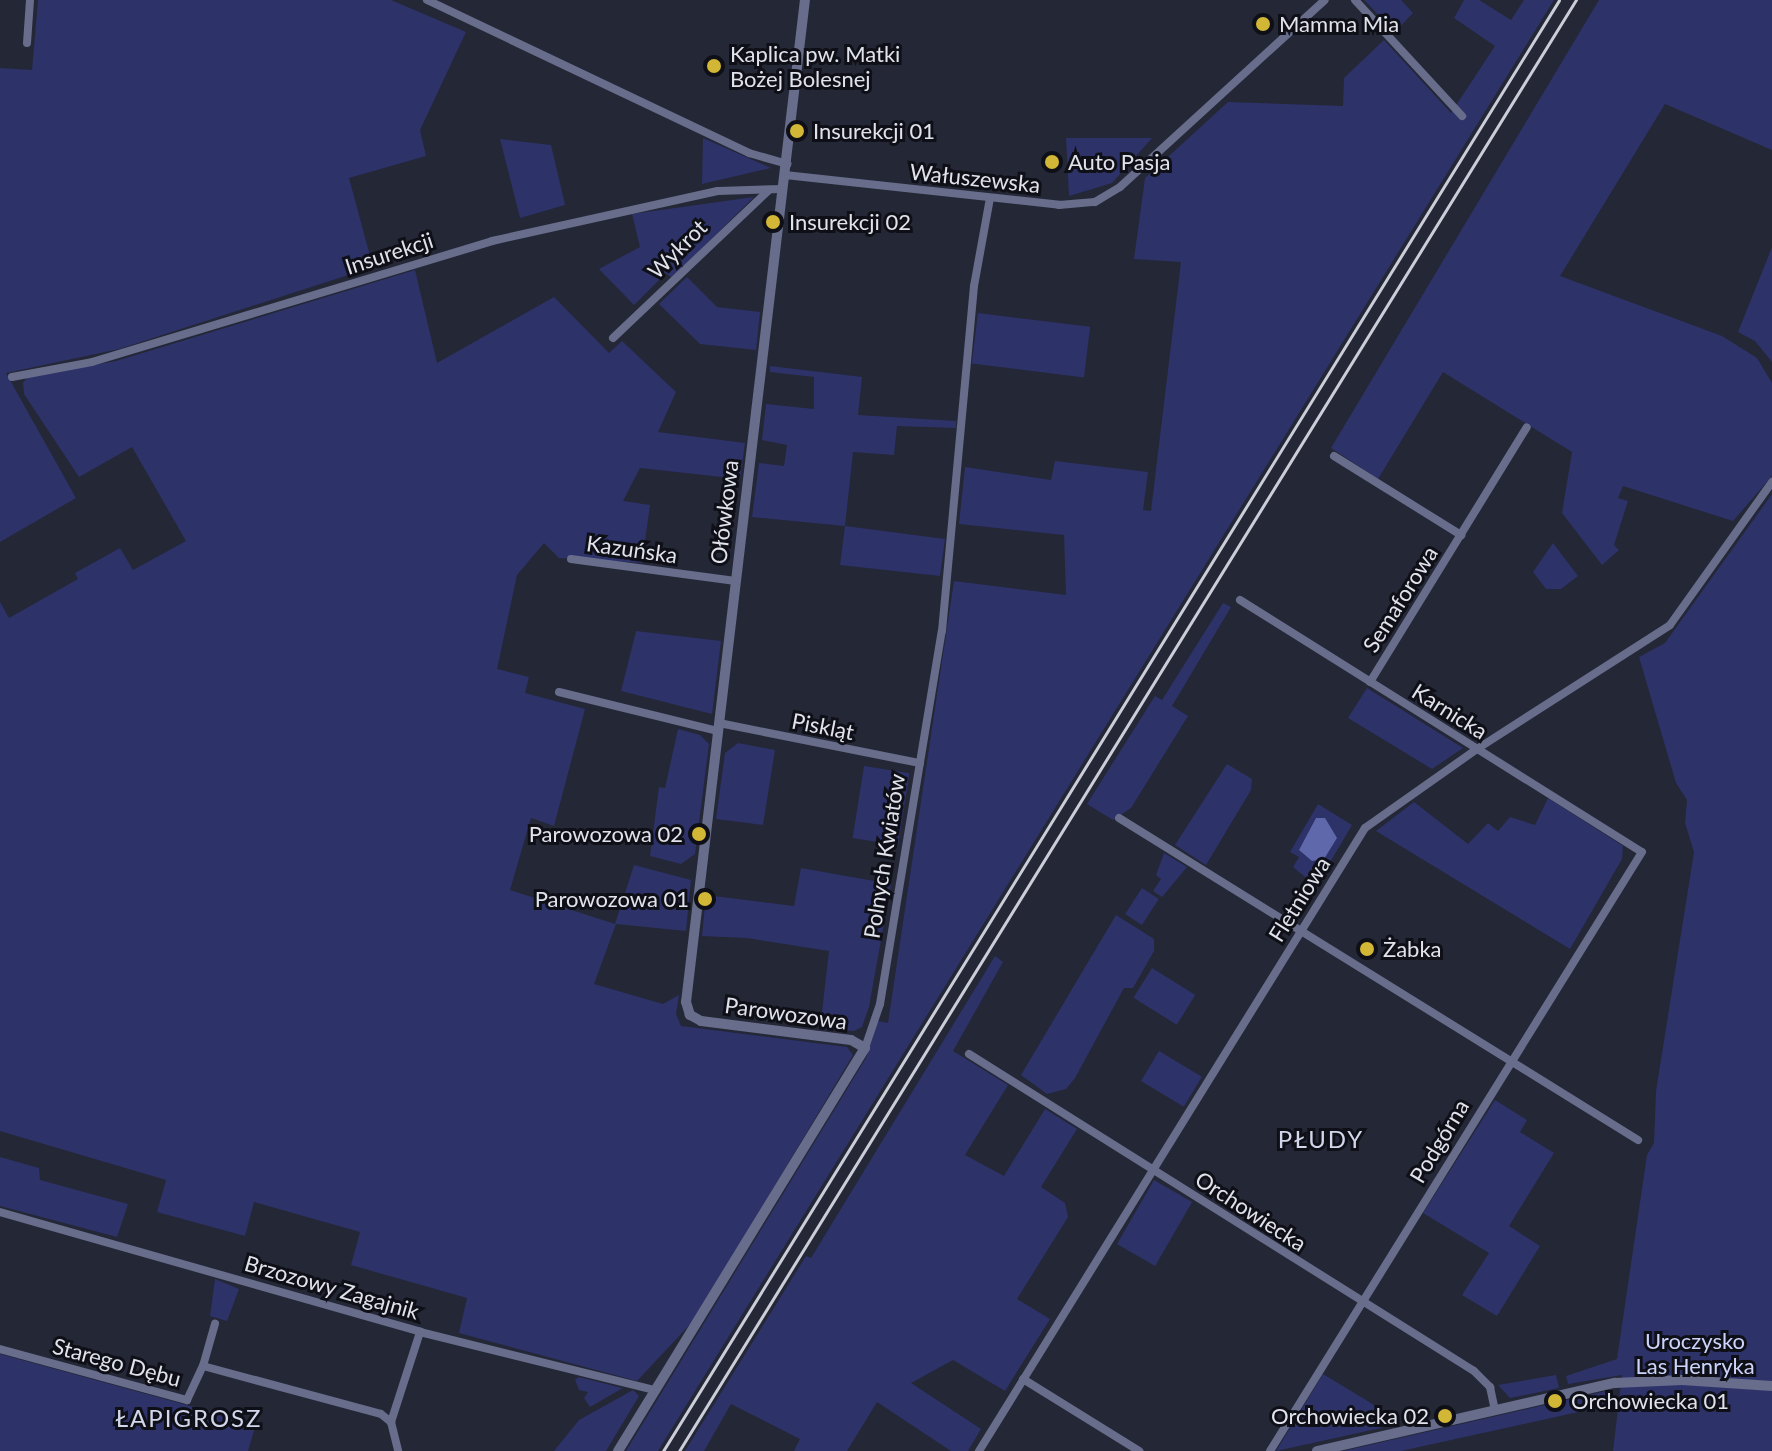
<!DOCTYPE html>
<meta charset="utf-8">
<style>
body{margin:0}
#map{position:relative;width:1772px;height:1451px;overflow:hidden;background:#242736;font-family:Lato,sans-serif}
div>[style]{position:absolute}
.green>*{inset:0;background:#2d3269;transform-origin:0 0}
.water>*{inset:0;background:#5f68ab}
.minor>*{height:8px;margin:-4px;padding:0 4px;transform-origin:4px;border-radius:4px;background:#676d8b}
.tertiary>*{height:10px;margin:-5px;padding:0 5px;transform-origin:5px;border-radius:5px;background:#676d8b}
.rail>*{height:3px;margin:-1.5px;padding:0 1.5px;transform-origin:1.5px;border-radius:1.5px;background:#cbcdd8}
.dots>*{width:22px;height:22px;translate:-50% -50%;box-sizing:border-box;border:4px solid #0f1017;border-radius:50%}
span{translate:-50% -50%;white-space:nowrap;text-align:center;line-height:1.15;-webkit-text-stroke:6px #0f1017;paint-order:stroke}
.poi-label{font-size:22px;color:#e0e2ec}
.left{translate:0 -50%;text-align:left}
.right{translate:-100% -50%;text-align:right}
.street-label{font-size:22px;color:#e0e2ec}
.park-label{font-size:22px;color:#cdd4fb}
.neighbourhood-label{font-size:24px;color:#d1d6ea;letter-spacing:2px}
</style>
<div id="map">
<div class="green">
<i style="clip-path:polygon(38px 0,391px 0,466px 32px,420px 130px,426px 156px,349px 178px,373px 267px,119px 349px,6px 373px,76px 498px,0 542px,0 68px,32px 70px)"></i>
<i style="clip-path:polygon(1364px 0,1401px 0,1413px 13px,1395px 32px)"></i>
<i style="clip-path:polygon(1464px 0,1479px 0,1511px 20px,1524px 0,1554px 0,658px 1451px,626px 1451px,866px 1058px,878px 1021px,888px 1023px,954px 581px,1066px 595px,1064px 535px,959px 524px,965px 467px,1051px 480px,1055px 461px,1148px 472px,1143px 510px,1151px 511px,1181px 262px,1134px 259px,1145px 178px,1228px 102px,1343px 106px,1344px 78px,1384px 40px,1451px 113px,1495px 46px,1454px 18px)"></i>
<i style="clip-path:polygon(1599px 0,1772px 0,1772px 150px,1665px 104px,1560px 276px,1722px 336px,1757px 358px,1772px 383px,1772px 476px,1733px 521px,1623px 486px,1618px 498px,1628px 501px,1614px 545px,1619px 550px,1602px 565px,1562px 513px,1572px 452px,1443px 372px,1378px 479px,1331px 448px)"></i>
<i style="clip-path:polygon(703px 138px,771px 168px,702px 184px)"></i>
<i style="clip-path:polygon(1066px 138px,1152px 138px,1112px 183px,1069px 196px)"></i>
<i style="clip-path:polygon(500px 139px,551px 145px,565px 205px,520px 218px)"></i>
<i style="clip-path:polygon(754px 197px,672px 278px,666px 273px,634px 305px,599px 269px,640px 247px,632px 214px)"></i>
<i style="clip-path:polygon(1772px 247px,1772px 362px,1755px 341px,1738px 332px)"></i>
<i style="clip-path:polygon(415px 270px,437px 363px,554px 297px,609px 353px,622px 341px,676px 392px,658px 432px,745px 443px,740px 479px,640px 468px,623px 501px,650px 505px,642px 563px,559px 558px,544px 543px,517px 575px,497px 669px,529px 677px,525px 693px,585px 709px,554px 826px,531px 818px,510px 890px,615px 924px,634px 865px,691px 880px,686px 931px,616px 924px,594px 984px,663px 1004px,679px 995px,676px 1014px,681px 1026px,847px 1047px,853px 1055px,695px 1319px,637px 1381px,459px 1333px,467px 1298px,351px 1265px,360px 1232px,254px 1202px,245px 1236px,157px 1212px,166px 1180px,0 1131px,0 602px,9px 618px,78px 579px,75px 573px,120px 548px,133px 570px,186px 541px,132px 447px,79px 477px,24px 394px,23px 383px,28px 376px,116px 361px)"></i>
<i style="clip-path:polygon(687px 277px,717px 307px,760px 312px,756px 350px,700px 344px,659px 304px)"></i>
<i style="left:978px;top:313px;width:113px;height:51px;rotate:7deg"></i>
<i style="clip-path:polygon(770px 366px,862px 377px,858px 415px,956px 421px,956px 428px,897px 426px,894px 455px,853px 452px,845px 526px,945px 539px,940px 576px,840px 565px,845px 526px,752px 517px,759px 463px,784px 466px,787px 445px,762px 440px,766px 404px,814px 409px,814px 377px,770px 372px)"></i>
<i style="clip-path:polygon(1772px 494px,1772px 1451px,1613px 1451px,1622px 1375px,1568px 1384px,1566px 1376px,1617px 1359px,1647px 1155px,1654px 1143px,1656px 1091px,1694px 852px,1685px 823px,1687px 800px,1676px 783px,1639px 657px,1665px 643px)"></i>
<i style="clip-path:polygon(1553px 543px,1578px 576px,1561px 589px,1546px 589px,1533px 572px)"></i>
<i style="clip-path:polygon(1223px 603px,1231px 607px,1172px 706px,1188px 716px,1131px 808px,1113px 820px,1087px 804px,1155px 696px,1162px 700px)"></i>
<i style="clip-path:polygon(636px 631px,721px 641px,712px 714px,621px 691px)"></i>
<i style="clip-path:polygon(1367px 688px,1463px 748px,1432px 769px,1348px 718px)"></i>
<i style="clip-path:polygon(678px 729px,700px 735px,709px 744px,695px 854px,681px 864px,650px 856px,659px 787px,665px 788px)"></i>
<i style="clip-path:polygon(738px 743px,775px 750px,763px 825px,716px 819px,725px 753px)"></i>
<i style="clip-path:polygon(1227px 764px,1252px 779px,1251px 790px,1206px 865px,1175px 845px)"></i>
<i style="left:864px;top:766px;width:46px;height:73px;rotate:9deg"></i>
<i style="clip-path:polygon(1548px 798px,1623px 846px,1622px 859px,1570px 949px,1376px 831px,1414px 802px,1468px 844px,1488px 823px,1498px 831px,1510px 817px,1535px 825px)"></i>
<i style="clip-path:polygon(1318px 804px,1352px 825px,1316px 886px,1293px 867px,1299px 857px,1290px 852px)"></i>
<i style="clip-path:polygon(1164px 853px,1187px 867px,1162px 897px,1153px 891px,1161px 879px,1156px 875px)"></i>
<i style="clip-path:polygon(801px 868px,891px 884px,869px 1007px,862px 1027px,854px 1031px,820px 1029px,829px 951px,747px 938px,702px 936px,706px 895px,794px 906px)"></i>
<i style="left:1142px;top:888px;width:20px;height:31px;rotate:33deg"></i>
<i style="clip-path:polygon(1116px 915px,1154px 939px,1154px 951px,1133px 988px,1124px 988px,1075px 1078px,1066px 1089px,1047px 1094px,1021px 1075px)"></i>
<i style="clip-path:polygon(995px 956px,1003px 962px,953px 1051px,1008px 1085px,965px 1155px,1004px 1176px,1045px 1109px,1077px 1129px,1041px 1187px,1065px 1203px,1068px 1217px,1017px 1299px,1050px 1319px,1018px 1370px,1005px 1391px,953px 1360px,911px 1383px,981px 1429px,968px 1451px,951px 1451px,877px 1402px,847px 1451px,794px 1451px,800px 1439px,731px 1404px,704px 1451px,685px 1451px,806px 1256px,811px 1258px)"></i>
<i style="left:1152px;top:968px;width:51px;height:35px;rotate:32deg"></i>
<i style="left:1159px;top:1051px;width:50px;height:35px;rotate:31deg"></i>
<i style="clip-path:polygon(1495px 1100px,1527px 1120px,1520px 1132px,1554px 1153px,1509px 1226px,1540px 1246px,1497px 1316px,1462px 1295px,1489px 1253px,1423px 1213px)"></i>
<i style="clip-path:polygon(0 1157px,39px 1168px,40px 1180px,128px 1204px,117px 1237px,0 1206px)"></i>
<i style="left:1154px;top:1180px;width:44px;height:74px;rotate:30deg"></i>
<i style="clip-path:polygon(215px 1279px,239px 1289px,227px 1321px,210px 1316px)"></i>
<i style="clip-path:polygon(0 1354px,256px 1424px,248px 1451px,0 1451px)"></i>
<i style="clip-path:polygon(1323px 1374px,1389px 1414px,1381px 1428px,1276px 1451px)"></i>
<i style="clip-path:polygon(1556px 1375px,1559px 1388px,1510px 1398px,1498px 1385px)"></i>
<i style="clip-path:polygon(579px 1377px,622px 1388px,623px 1388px,590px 1407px,584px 1398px,588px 1392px,579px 1390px,575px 1380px)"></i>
<i style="clip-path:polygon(633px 1390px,639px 1396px,606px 1451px,554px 1451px,579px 1420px)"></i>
<i style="clip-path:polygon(1610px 1390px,1605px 1404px,1592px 1409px,1401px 1451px,1343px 1451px)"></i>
</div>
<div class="water">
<i style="clip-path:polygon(1316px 818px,1325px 818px,1337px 838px,1324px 859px,1312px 861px,1299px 850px)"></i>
</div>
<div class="minor">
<i style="left:427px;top:0;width:357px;rotate:25.4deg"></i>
<i style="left:749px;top:153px;width:40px;rotate:16deg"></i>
<i style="left:1355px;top:0;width:158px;rotate:47.3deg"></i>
<i style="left:27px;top:43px;width:43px;rotate:-86deg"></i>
<i style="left:785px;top:175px;width:276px;rotate:6.2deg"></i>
<i style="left:1059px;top:205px;width:36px;rotate:-5deg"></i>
<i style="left:1095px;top:202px;width:29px;rotate:-31deg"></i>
<i style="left:1120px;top:187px;width:277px;rotate:-42.4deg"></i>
<i style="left:613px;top:338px;width:215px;rotate:-43.5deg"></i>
<i style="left:12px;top:377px;width:81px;rotate:-10.6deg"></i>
<i style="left:92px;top:362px;width:418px;rotate:-16.8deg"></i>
<i style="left:492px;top:241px;width:231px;rotate:-12.5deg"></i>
<i style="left:718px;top:191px;width:64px;rotate:-1.8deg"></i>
<i style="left:1334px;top:456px;width:150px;rotate:31.9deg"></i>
<i style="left:571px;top:559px;width:166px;rotate:7.6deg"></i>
<i style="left:1240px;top:600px;width:474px;rotate:32.1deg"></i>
<i style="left:1642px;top:852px;width:705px;rotate:121.84deg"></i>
<i style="left:1370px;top:682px;width:299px;rotate:-58.4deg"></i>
<i style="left:559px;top:692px;width:164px;rotate:13.8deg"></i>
<i style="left:719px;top:723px;width:205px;rotate:11.3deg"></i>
<i style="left:1119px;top:818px;width:611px;rotate:31.82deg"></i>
<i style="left:865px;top:1048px;width:46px;rotate:-71.2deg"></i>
<i style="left:880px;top:1004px;width:378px;rotate:-80.6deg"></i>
<i style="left:942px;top:631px;width:346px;rotate:-84.7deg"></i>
<i style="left:974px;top:286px;width:89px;rotate:-79.7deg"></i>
<i style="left:969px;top:1054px;width:596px;rotate:32.12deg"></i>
<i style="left:1474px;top:1371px;width:23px;rotate:45deg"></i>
<i style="left:1490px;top:1387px;width:24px;rotate:78deg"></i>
<i style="left:0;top:1212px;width:437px;rotate:15.9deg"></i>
<i style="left:420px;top:1332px;width:242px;rotate:13.9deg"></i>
<i style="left:0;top:1349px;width:194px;rotate:15.3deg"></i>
<i style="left:187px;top:1400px;width:38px;rotate:-65deg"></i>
<i style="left:203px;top:1366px;width:184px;rotate:15.1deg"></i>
<i style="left:381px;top:1414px;width:13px;rotate:39deg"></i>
<i style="left:391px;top:1422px;width:30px;rotate:76deg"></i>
<i style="left:203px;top:1366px;width:44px;rotate:-74.1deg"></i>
<i style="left:1023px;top:1379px;width:137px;rotate:31.8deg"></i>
<i style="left:391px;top:1422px;width:95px;rotate:-72.1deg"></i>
<i style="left:979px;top:1451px;width:733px;rotate:-58.22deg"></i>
<i style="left:1365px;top:828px;width:137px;rotate:-35.2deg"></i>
<i style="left:1477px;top:749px;width:229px;rotate:-32.7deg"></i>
<i style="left:1670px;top:625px;width:176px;rotate:-54.5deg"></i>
</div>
<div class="tertiary">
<i style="left:618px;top:1451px;width:473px;rotate:-58.5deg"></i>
<i style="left:865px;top:1048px;width:16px;rotate:-150deg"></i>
<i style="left:851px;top:1040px;width:151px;rotate:-172.8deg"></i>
<i style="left:701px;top:1021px;width:13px;rotate:-151deg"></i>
<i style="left:690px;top:1015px;width:14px;rotate:-107deg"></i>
<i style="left:686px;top:1002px;width:1009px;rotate:-83.23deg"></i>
<i style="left:1317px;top:1451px;width:306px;rotate:-12.9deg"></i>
<i style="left:1615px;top:1383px;width:67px;rotate:-2.6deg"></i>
<i style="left:1682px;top:1380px;width:90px;rotate:3.8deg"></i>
</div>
<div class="rail">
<i style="left:663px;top:1451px;width:1705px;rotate:-58.3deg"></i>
<i style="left:679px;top:1451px;width:1706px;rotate:-58.28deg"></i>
</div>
<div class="dots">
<i style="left:1263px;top:24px;background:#d2b635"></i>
<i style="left:714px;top:66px;background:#d2b635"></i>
<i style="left:797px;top:131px;background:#d2b635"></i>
<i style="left:1052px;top:162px;background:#d2b635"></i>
<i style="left:773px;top:222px;background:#d2b635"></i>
<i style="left:699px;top:834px;background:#d2b635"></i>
<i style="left:705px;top:899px;background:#d2b635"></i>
<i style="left:1367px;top:949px;background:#d2b635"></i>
<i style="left:1555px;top:1401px;background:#d2b635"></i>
<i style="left:1445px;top:1416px;background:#d2b635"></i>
</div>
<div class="poi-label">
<span class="left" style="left:1279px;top:24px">Mamma Mia</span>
<span class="left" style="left:730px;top:66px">Kaplica pw. Matki<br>Bożej Bolesnej</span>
<span class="left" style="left:813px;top:131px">Insurekcji 01</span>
<span class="left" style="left:1068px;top:162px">Auto Pasja</span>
<span class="left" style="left:789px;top:222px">Insurekcji 02</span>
<span class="right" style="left:683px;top:834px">Parowozowa 02</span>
<span class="right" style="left:689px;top:899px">Parowozowa 01</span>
<span class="left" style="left:1383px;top:949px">Żabka</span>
<span class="left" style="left:1571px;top:1401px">Orchowiecka 01</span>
<span class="right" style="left:1429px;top:1416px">Orchowiecka 02</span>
</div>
<div class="street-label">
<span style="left:975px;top:178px;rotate:6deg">Wałuszewska</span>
<span style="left:677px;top:249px;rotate:-45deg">Wykrot</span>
<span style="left:389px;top:253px;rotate:-18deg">Insurekcji</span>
<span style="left:724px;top:512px;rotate:-83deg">Ołówkowa</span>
<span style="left:632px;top:549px;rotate:8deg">Kazuńska</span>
<span style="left:1400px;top:599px;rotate:-58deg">Semaforowa</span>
<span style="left:1450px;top:711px;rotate:32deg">Karnicka</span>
<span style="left:823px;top:726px;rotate:11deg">Piskląt</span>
<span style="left:884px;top:856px;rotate:-81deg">Polnych Kwiatów</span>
<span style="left:1299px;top:899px;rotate:-58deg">Fletniowa</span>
<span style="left:786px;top:1013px;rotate:8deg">Parowozowa</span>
<span style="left:1439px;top:1141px;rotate:-59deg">Podgórna</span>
<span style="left:1251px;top:1211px;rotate:33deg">Orchowiecka</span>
<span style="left:332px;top:1287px;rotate:16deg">Brzozowy Zagajnik</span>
<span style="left:117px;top:1362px;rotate:15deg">Starego Dębu</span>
</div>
<div class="park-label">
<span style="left:1695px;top:1353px">Uroczysko<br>Las Henryka</span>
</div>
<div class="neighbourhood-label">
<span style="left:1321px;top:1139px">PŁUDY</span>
<span style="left:189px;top:1418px">ŁAPIGROSZ</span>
</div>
</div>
